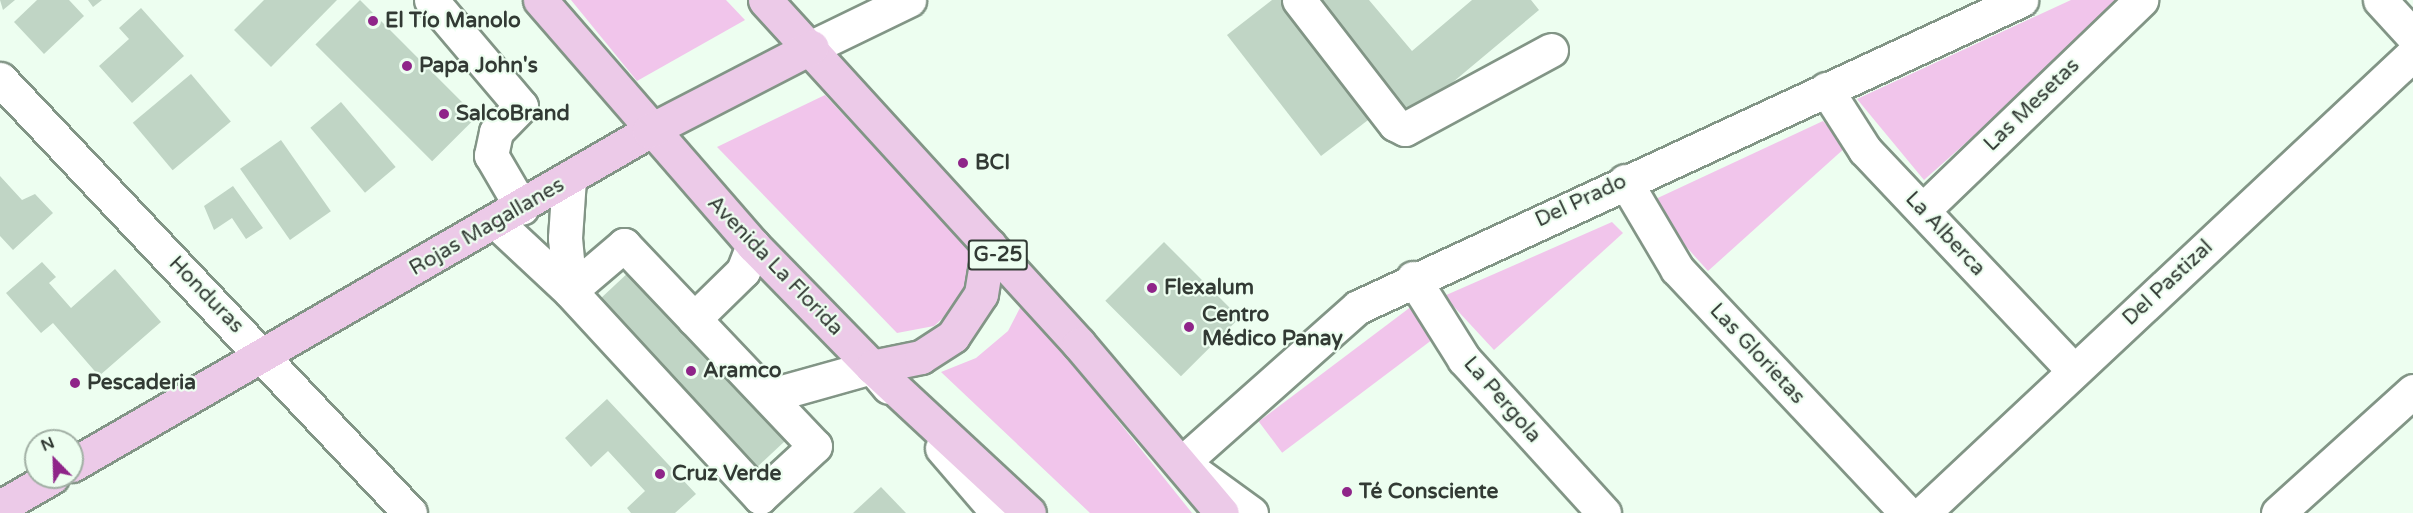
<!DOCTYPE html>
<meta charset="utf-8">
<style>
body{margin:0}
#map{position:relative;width:2413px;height:513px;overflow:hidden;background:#edfef0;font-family:"Varela Round",sans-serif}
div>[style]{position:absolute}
.green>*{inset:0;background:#f1c5eb;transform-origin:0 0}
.building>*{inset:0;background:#c0d5c5;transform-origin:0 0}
.roads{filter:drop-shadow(2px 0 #829586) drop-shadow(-2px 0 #829586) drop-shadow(0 2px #829586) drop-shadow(0 -2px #829586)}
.minor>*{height:33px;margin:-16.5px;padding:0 16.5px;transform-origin:16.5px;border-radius:16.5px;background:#fff}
.major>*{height:33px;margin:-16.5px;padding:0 16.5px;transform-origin:16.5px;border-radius:16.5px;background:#eccae8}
.dots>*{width:16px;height:16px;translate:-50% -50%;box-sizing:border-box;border:3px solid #edfef0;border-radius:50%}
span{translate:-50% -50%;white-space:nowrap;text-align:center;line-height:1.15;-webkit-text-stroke:4.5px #edfef0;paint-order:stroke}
.shield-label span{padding:2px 4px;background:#edfef0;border:2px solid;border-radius:4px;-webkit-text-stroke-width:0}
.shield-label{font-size:20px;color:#323a34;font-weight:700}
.poi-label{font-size:21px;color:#323a34;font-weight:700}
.left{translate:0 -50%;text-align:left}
.street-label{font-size:21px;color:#323a34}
.north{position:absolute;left:24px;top:429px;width:60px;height:60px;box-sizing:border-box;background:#edfef0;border:2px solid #a2b0a5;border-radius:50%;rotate:337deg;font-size:16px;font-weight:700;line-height:24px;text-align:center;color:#323a34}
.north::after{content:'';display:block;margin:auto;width:21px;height:27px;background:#8f2589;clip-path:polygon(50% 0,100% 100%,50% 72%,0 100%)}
</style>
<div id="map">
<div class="green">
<i style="clip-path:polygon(571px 0,726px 0,745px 20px,637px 81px)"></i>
<i style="clip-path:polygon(2071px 0,2127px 0,1924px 180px,1857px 99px)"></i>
<i style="clip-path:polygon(825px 95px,977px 258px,963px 300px,934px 326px,897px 333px,717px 147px)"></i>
<i style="clip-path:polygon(1823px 121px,1846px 147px,1708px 271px,1647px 203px)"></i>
<i style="clip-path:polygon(1612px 222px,1623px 233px,1494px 350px,1444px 296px)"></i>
<i style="clip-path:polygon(1023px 302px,1192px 513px,1090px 513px,941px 372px,976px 358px,1008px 331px)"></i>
<i style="left:1412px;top:306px;width:39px;height:192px;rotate:53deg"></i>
</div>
<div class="building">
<i style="clip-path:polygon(0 0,15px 0,3px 10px)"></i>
<i style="clip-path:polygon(37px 0,69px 0,84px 16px,44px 54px,14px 22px)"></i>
<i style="clip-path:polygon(88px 0,102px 0,93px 7px)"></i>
<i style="clip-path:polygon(264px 0,337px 0,271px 67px,234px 30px)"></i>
<i style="left:360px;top:0;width:165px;height:63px;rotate:45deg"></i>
<i style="clip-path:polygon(1272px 0,1287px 0,1376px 114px,1321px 156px,1227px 35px)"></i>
<i style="clip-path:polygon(1310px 0,1369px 0,1412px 51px,1472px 0,1531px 0,1539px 10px,1410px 118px)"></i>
<i style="clip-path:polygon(141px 8px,184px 56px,132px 103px,99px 66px,129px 39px,119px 28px)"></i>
<i style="left:191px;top:74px;width:62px;height:76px;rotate:50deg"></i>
<i style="left:341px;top:102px;width:85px;height:40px;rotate:50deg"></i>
<i style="left:281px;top:140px;width:87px;height:50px;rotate:55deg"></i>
<i style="clip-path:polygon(0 176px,22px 200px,35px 194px,53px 213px,13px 250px,0 236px)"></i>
<i style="clip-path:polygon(233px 186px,263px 228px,246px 239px,232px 218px,214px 230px,204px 206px)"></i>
<i style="left:1164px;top:242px;width:107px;height:83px;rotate:45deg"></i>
<i style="clip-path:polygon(42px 262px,56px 277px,49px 283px,71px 308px,115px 269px,161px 322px,99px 376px,53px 323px,41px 333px,6px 293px)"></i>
<i style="left:630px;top:271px;width:230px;height:45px;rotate:47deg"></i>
<i style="clip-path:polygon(607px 399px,696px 494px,675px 513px,631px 513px,627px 508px,645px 491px,608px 451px,591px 467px,565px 438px)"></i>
<i style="clip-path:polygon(881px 487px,906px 513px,853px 513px)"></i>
</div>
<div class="roads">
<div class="minor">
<i style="left:431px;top:0;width:139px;rotate:49.7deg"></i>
<i style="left:521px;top:106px;width:36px;rotate:134deg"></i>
<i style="left:496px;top:132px;width:24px;rotate:102deg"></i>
<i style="left:491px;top:155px;width:61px;rotate:59.7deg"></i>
<i style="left:1299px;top:0;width:157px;rotate:52.3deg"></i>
<i style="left:1395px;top:124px;width:11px;rotate:27deg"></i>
<i style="left:1405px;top:129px;width:166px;rotate:-28.4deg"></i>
<i style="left:2380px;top:0;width:49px;rotate:47.5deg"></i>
<i style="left:812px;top:47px;width:108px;rotate:-25.9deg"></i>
<i style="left:0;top:79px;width:597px;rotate:46.63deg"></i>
<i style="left:1826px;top:89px;width:72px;rotate:57.4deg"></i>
<i style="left:1865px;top:150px;width:304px;rotate:46.6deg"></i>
<i style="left:569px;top:179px;width:59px;rotate:93.9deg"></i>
<i style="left:565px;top:238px;width:53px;rotate:84.6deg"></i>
<i style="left:1625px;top:181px;width:102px;rotate:59.4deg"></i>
<i style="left:1677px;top:269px;width:335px;rotate:46.7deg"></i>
<i style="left:1923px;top:210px;width:303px;rotate:-43.9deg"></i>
<i style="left:496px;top:222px;width:101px;rotate:43deg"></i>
<i style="left:624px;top:245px;width:277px;rotate:46.5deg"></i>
<i style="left:815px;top:446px;width:75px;rotate:137.2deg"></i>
<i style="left:760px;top:497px;width:280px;rotate:-132.7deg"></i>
<i style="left:570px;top:291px;width:71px;rotate:-40.4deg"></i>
<i style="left:1413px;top:278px;width:96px;rotate:57.8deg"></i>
<i style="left:1464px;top:359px;width:208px;rotate:47.7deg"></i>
<i style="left:694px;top:319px;width:69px;rotate:-44.4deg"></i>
<i style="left:743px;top:271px;width:28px;rotate:-69deg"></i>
<i style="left:768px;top:396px;width:108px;rotate:-15.6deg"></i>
<i style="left:872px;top:367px;width:26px;rotate:50deg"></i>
<i style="left:942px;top:448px;width:86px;rotate:49.3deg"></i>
<i style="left:1251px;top:513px;width:85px;rotate:-144.1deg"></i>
<i style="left:1182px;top:463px;width:235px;rotate:-41.6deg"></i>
<i style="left:1358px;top:307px;width:731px;rotate:-24.85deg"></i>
<i style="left:1923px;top:513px;width:671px;rotate:-43.13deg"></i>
<i style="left:2278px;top:513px;width:182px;rotate:-42.1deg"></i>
</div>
<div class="major">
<i style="left:540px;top:0;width:325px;rotate:49deg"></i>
<i style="left:753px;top:245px;width:170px;rotate:45.7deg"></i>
<i style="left:872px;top:367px;width:214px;rotate:42.9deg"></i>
<i style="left:765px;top:0;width:466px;rotate:47.6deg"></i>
<i style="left:1079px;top:344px;width:221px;rotate:49.8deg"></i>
<i style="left:872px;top:367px;width:50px;rotate:-11.5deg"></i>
<i style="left:921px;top:357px;width:38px;rotate:-33deg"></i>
<i style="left:953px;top:336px;width:50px;rotate:-56.3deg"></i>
<i style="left:981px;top:294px;width:50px;rotate:-80.7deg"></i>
<i style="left:72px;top:465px;width:667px;rotate:-30.06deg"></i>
<i style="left:649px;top:131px;width:183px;rotate:-27.3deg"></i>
<i style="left:0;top:507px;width:60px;rotate:-30deg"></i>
</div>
</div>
<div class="dots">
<i style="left:373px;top:21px;background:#8f2589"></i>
<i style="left:407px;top:66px;background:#8f2589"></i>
<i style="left:444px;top:114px;background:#8f2589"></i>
<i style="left:963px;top:163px;background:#8f2589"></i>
<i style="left:1152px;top:288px;background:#8f2589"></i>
<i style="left:1189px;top:327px;background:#8f2589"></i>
<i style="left:691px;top:371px;background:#8f2589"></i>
<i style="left:75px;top:383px;background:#8f2589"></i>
<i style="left:660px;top:474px;background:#8f2589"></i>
<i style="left:1347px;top:492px;background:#8f2589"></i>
</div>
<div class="shield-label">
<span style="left:998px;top:255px">G-25</span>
</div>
<div class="poi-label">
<span class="left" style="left:385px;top:21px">El Tío Manolo</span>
<span class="left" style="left:419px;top:66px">Papa John's</span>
<span class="left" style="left:456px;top:114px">SalcoBrand</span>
<span class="left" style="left:975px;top:163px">BCI</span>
<span class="left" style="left:1164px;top:288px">Flexalum</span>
<span class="left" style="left:1202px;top:327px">Centro<br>Médico Panay</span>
<span class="left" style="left:703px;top:371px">Aramco</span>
<span class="left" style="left:87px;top:383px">Pescaderia</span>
<span class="left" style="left:672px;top:474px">Cruz Verde</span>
<span class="left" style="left:1359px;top:492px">Té Consciente</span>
</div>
<div class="street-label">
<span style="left:2032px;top:105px;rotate:-44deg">Las Mesetas</span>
<span style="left:1581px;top:201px;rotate:-25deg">Del Prado</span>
<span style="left:487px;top:227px;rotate:-30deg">Rojas Magallanes</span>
<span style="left:1945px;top:234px;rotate:47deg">La Alberca</span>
<span style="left:775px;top:266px;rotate:46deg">Avenida La Florida</span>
<span style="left:2168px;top:283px;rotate:-43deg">Del Pastizal</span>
<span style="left:206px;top:295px;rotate:46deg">Honduras</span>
<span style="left:1757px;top:354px;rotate:47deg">Las Glorietas</span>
<span style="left:1502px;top:400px;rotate:49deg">La Pergola</span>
</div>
<div class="north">N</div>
</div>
